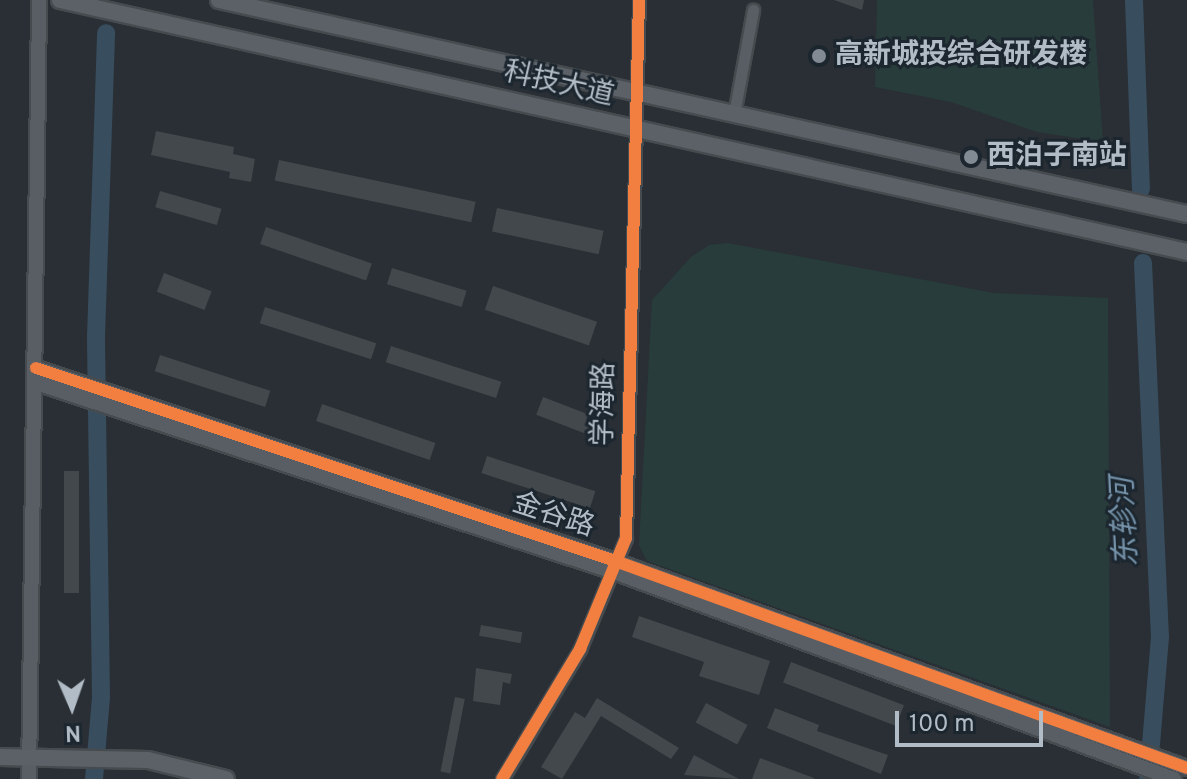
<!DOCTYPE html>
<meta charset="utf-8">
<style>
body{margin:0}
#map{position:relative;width:1187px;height:779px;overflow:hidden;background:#292f34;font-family:Overpass,"Noto Sans SC",sans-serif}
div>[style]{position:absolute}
.green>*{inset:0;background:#283c3b}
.river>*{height:18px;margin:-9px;padding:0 9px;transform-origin:9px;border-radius:9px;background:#384d5e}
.building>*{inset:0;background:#42484c;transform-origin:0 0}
.roads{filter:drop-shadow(2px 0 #464b4f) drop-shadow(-2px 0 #464b4f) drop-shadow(0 2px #464b4f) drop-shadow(0 -2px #464b4f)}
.minor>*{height:11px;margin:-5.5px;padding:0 5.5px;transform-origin:5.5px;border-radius:5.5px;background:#585e63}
.tertiary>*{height:14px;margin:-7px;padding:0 7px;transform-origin:7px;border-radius:7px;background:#585e63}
.secondary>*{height:16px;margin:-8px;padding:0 8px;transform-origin:8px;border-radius:8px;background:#5c6168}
.cycleway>*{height:12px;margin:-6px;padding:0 6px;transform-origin:6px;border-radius:6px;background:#f27e40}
.dots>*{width:22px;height:22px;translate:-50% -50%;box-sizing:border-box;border:4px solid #1c262f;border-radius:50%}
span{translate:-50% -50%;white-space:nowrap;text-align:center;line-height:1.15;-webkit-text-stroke:6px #1c262f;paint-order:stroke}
.poi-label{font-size:28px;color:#b2bcc6;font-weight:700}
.left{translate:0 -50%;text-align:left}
.street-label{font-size:28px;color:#b2bcc6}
.water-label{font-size:30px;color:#7491a8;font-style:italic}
.north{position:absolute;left:32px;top:667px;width:80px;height:80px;-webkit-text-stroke:6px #1c262f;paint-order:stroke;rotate:178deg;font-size:22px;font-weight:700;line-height:32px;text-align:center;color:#b2bcc6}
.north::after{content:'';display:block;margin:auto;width:28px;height:36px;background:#b2bcc6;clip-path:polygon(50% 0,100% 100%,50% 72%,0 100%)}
.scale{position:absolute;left:895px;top:711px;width:148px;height:36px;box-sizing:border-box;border:4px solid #b2bcc6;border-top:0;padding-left:10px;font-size:24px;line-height:28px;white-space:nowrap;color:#b2bcc6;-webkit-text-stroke:6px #1c262f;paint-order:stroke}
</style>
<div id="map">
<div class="green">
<i style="clip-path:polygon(877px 0,1093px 0,1103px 142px,1037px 132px,951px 102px,875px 87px)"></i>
<i style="clip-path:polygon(728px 243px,994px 293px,1108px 298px,1110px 727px,647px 561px,639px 545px,652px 300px,691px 257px,709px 245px)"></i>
</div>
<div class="river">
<i style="left:1134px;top:0;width:189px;rotate:87.9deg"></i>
<i style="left:1143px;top:263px;width:374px;rotate:87.4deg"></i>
<i style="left:1160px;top:637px;width:143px;rotate:94.8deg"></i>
<i style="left:94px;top:779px;width:81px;rotate:-85.1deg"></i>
<i style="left:101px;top:698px;width:361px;rotate:-90.8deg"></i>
<i style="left:96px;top:337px;width:304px;rotate:-88.1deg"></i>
</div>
<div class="building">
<i style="clip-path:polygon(834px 0,864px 0,862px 10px)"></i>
<i style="clip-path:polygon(156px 131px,234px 147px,233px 154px,255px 159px,251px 182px,229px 178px,230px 172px,151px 155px)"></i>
<i style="left:279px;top:160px;width:201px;height:21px;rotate:12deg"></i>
<i style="left:160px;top:191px;width:64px;height:17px;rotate:16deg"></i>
<i style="left:497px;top:208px;width:109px;height:24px;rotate:12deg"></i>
<i style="left:266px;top:227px;width:112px;height:18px;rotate:19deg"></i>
<i style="left:392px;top:268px;width:78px;height:17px;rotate:17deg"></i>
<i style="left:164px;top:273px;width:51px;height:20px;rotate:21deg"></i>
<i style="left:493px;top:286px;width:110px;height:25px;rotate:19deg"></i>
<i style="left:265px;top:307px;width:117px;height:17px;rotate:18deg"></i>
<i style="left:391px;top:346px;width:116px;height:17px;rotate:18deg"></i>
<i style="left:160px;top:355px;width:116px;height:17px;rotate:18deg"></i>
<i style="left:543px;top:397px;width:58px;height:19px;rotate:21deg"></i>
<i style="left:322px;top:404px;width:120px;height:18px;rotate:19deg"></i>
<i style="left:487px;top:456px;width:114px;height:18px;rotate:18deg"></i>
<i style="left:64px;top:471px;width:15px;height:122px"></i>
<i style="clip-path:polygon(639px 616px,770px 661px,759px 695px,699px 676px,704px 662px,632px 637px)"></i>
<i style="left:481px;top:625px;width:42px;height:11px;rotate:10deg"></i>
<i style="left:791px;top:662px;width:121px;height:22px;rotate:21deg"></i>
<i style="clip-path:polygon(476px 668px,512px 674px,510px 684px,503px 682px,500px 705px,473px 701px)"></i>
<i style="left:455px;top:697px;width:10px;height:76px;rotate:11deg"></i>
<i style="clip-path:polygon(597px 698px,679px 748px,671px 759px,601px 716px,562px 779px,541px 767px,575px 712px,585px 718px)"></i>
<i style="left:706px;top:703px;width:47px;height:22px;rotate:28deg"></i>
<i style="clip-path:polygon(775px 708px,819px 725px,817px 731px,888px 755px,881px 774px,767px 728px)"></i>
<i style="clip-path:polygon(694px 755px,739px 779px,684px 775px)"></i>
<i style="clip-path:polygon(760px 758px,814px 778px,814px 779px,752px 779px)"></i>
</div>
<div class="roads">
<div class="minor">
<i style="left:734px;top:114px;width:106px;rotate:-79.6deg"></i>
<i style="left:502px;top:779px;width:152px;rotate:-59deg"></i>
<i style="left:580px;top:649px;width:120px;rotate:-67.5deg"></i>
<i style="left:626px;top:538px;width:538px;rotate:-88.62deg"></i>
</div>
<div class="tertiary">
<i style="left:36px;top:368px;width:613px;rotate:18.43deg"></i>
<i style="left:618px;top:562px;width:605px;rotate:19.9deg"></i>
<i style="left:36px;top:383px;width:608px;rotate:18.11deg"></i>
<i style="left:614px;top:572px;width:597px;rotate:20.29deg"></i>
<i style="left:29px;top:779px;width:779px;rotate:-89.26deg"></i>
</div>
<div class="secondary">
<i style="left:60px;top:0;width:1155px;rotate:12.6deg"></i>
<i style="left:219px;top:0;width:991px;rotate:12.47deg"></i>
<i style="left:0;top:757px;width:148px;rotate:1.2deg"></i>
<i style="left:148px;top:760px;width:80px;rotate:13.7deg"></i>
</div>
</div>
<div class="cycleway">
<i style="left:36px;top:368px;width:613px;rotate:18.43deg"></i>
<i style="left:618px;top:562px;width:605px;rotate:19.9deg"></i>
<i style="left:502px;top:779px;width:152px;rotate:-59deg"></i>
<i style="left:580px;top:649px;width:120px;rotate:-67.5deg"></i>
<i style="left:626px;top:538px;width:538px;rotate:-88.62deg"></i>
</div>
<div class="dots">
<i style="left:819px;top:56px;background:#828b93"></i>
<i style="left:971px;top:157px;background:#828b93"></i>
</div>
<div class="poi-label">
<span class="left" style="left:835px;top:56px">高新城投综合研发楼</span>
<span class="left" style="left:987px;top:157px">西泊子南站</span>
</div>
<div class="street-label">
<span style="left:559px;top:85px;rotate:13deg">科技大道</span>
<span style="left:605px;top:404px;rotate:-89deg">学海路</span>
<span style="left:553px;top:516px;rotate:18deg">金谷路</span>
</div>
<div class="water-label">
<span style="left:1127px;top:522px;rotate:-93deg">东轸河</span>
</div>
<div class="north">N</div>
<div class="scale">100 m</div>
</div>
